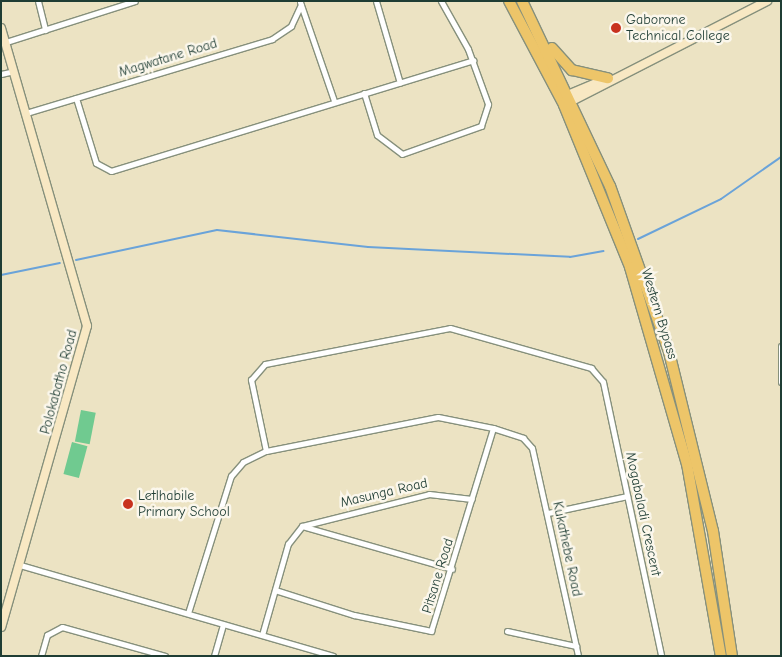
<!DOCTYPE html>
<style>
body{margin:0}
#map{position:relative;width:782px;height:657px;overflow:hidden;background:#ece3c3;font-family:"Comic Neue",sans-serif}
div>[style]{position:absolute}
.green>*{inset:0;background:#70ca90;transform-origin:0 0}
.stream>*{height:2px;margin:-1px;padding:0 1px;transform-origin:1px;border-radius:1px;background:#6aa3d9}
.roads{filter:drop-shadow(1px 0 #86907c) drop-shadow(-1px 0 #86907c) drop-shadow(0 1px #86907c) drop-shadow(0 -1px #86907c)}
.street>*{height:5px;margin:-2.5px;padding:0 2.5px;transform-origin:2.5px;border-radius:2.5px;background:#fff}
.secondary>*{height:8px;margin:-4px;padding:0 4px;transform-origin:4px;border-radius:4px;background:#f8e8c3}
.highway>*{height:10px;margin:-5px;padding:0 5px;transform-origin:5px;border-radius:5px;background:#edc569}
.dots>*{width:14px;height:14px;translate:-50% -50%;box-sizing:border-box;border:2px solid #fbf7ec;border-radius:50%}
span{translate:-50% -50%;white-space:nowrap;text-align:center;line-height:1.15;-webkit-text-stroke:5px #fbf7ec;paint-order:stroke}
.poi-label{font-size:14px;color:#1f3d34}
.left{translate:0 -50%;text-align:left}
.street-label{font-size:14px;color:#1f3d34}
.frame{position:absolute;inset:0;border:2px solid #1f3d34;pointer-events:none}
</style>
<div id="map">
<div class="green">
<i style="left:81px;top:410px;width:15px;height:32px;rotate:11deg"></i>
<i style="left:72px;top:442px;width:16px;height:33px;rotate:15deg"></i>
</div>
<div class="stream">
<i style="left:638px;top:239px;width:92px;rotate:-25.7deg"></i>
<i style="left:721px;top:199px;width:73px;rotate:-35deg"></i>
<i style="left:76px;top:260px;width:144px;rotate:-12deg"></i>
<i style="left:217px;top:230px;width:152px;rotate:6.4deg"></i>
<i style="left:368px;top:247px;width:202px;rotate:2.8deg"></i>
<i style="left:570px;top:257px;width:34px;rotate:-10deg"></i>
<i style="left:1px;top:275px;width:60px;rotate:-11.5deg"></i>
</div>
<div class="roads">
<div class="street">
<i style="left:38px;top:1px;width:30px;rotate:76deg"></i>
<i style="left:376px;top:1px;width:85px;rotate:73.7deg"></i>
<i style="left:300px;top:2px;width:105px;rotate:71deg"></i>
<i style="left:6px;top:42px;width:135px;rotate:-17.6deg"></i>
<i style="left:1px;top:74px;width:13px;rotate:-13deg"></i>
<i style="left:364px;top:93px;width:44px;rotate:72.8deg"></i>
<i style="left:377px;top:135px;width:31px;rotate:37deg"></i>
<i style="left:402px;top:154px;width:84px;rotate:-19.5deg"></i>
<i style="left:481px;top:126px;width:23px;rotate:-72deg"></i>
<i style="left:488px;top:104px;width:59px;rotate:-110deg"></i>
<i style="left:468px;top:49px;width:55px;rotate:-119.4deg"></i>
<i style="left:76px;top:98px;width:68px;rotate:72.9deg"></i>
<i style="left:96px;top:163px;width:17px;rotate:28deg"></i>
<i style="left:111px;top:171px;width:379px;rotate:-17deg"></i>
<i style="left:26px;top:113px;width:257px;rotate:-16.7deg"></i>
<i style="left:272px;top:39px;width:23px;rotate:-34deg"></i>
<i style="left:291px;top:26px;width:23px;rotate:-65deg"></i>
<i style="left:781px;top:346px;width:36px;rotate:90deg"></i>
<i style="left:266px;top:451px;width:73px;rotate:-101.9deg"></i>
<i style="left:251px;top:380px;width:21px;rotate:-49deg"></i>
<i style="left:265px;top:364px;width:188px;rotate:-11deg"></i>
<i style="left:450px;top:328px;width:147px;rotate:15.8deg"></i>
<i style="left:591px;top:368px;width:18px;rotate:49deg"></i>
<i style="left:603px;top:382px;width:280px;rotate:78deg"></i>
<i style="left:548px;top:513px;width:81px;rotate:-12.1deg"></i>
<i style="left:302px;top:526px;width:156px;rotate:16deg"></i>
<i style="left:20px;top:565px;width:326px;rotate:16.2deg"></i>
<i style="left:275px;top:590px;width:83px;rotate:17.6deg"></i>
<i style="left:354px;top:615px;width:79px;rotate:11.7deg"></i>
<i style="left:431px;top:631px;width:212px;rotate:-73deg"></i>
<i style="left:188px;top:613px;width:144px;rotate:-72.6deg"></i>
<i style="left:231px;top:476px;width:18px;rotate:-49deg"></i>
<i style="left:243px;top:462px;width:25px;rotate:-26deg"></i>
<i style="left:266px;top:451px;width:175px;rotate:-11.2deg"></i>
<i style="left:438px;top:417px;width:56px;rotate:11.3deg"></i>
<i style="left:493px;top:428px;width:32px;rotate:18deg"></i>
<i style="left:523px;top:438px;width:13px;rotate:48deg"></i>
<i style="left:532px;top:448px;width:213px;rotate:77.5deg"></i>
<i style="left:507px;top:631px;width:71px;rotate:12.3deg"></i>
<i style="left:262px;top:635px;width:95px;rotate:-74.1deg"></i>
<i style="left:288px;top:544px;width:23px;rotate:-52deg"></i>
<i style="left:302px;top:526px;width:131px;rotate:-14.1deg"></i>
<i style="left:429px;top:494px;width:43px;rotate:6.6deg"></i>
<i style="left:41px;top:656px;width:22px;rotate:-74deg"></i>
<i style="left:47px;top:635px;width:17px;rotate:-28deg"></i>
<i style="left:62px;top:627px;width:107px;rotate:15.7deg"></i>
<i style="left:214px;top:656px;width:33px;rotate:-74deg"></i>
</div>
<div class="secondary">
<i style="left:1px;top:28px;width:310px;rotate:73.9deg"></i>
<i style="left:87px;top:326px;width:313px;rotate:105.9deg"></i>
<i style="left:563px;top:97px;width:49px;rotate:-22.9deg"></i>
<i style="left:566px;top:104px;width:226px;rotate:-27.1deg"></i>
</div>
<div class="highway">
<i style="left:509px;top:1px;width:118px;rotate:62.1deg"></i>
<i style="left:564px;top:105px;width:175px;rotate:67.8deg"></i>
<i style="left:630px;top:267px;width:205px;rotate:73.9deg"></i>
<i style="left:687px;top:464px;width:195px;rotate:80deg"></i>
<i style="left:522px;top:1px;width:205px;rotate:64.6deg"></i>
<i style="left:610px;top:186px;width:176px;rotate:70.4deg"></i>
<i style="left:669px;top:352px;width:184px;rotate:76.2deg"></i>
<i style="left:713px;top:531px;width:126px;rotate:81.4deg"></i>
<i style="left:552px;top:48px;width:30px;rotate:48deg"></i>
<i style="left:572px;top:70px;width:37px;rotate:13deg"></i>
</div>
</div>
<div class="dots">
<i style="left:616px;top:28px;background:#c8321e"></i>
<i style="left:128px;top:504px;background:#c8321e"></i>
</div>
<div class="poi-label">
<span class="left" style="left:626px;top:28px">Gaborone<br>Technical College</span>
<span class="left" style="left:138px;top:504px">Letlhabile<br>Primary School</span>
</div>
<div class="street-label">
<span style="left:168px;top:58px;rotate:-17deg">Magwatane Road</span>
<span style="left:659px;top:314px;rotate:73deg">Western Bypass</span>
<span style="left:59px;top:382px;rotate:-75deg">Polokabatho Road</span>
<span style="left:384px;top:493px;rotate:-13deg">Masunga Road</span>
<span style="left:643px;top:514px;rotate:78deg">Mogabaladi Crescent</span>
<span style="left:567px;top:549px;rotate:78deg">Kukathebe Road</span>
<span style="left:438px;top:576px;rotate:-73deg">Pitsane Road</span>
</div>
<div class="frame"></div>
</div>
